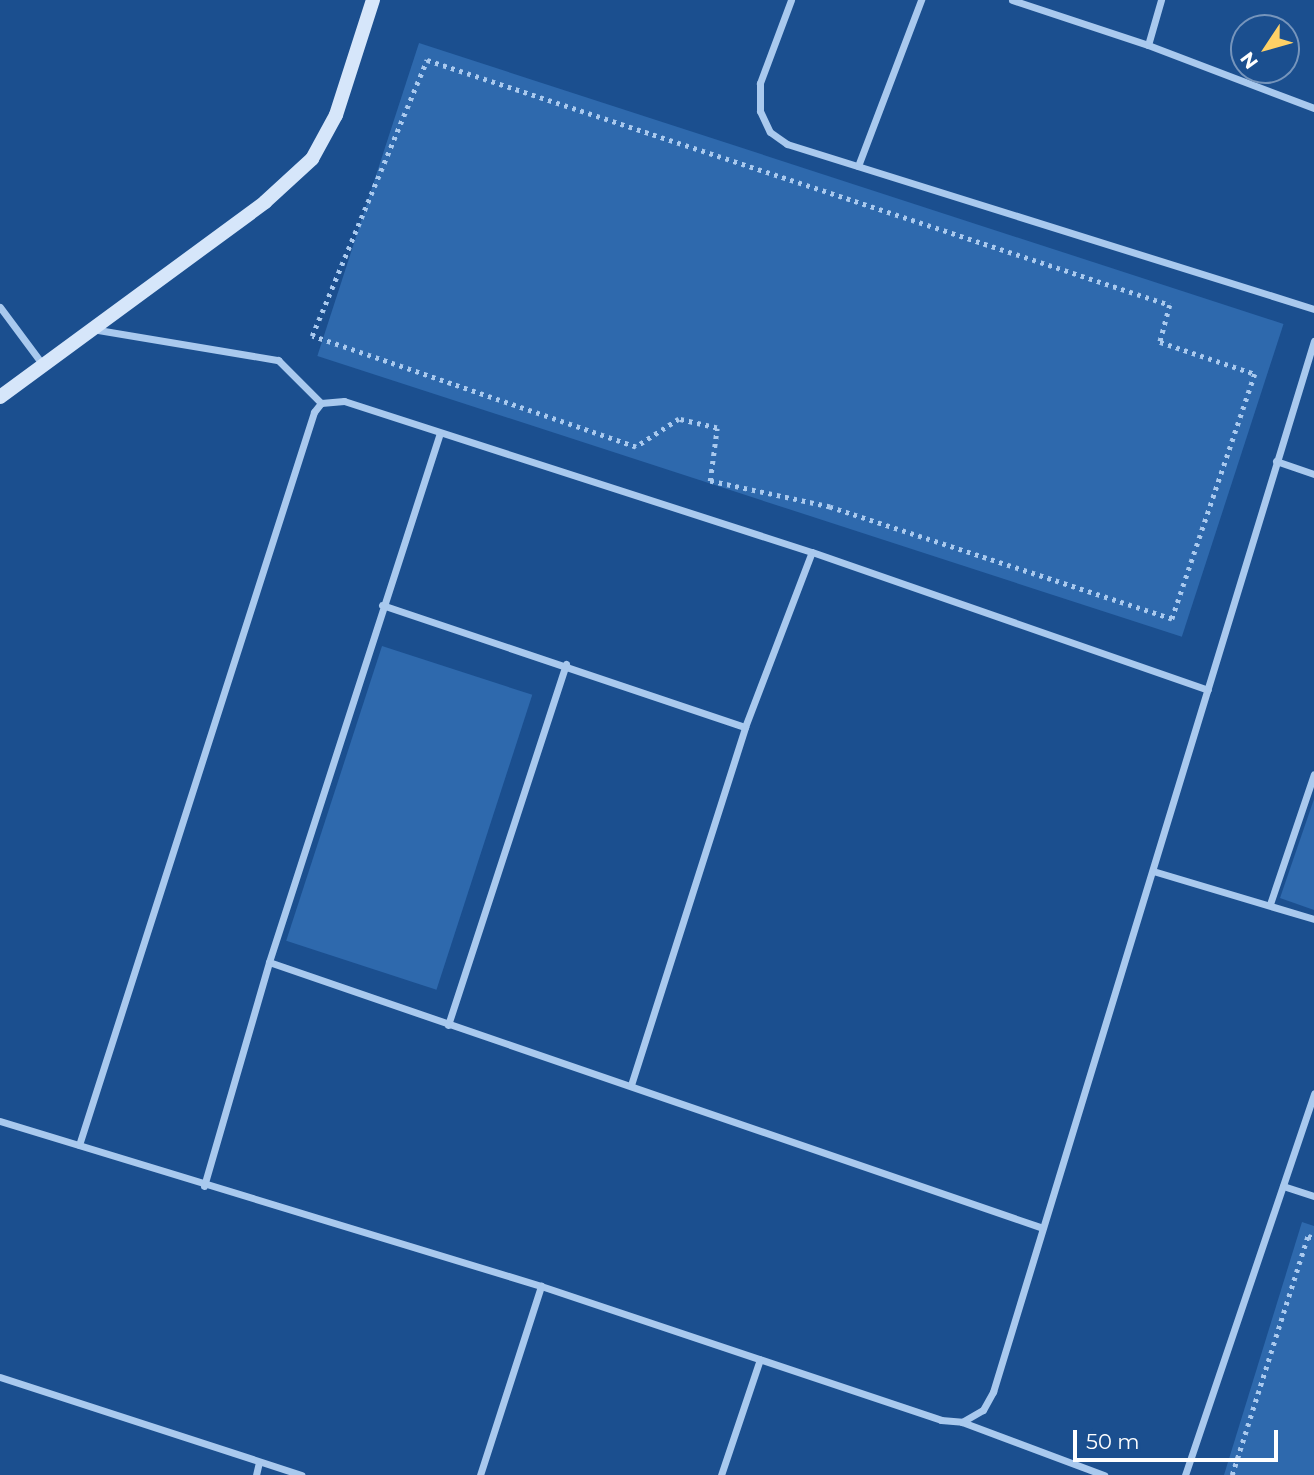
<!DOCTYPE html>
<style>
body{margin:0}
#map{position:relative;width:1314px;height:1475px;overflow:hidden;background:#1b4f8f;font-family:Montserrat,sans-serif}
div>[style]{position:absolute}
.green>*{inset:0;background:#2e69ad;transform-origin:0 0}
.path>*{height:4.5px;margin-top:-2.25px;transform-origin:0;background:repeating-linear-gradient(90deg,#a9c9ee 0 3.5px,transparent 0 8.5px)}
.street>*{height:7px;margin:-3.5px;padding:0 3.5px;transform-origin:3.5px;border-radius:3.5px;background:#a9c9ee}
.secondary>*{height:14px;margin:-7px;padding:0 7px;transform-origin:7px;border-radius:7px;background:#d6e6fa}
span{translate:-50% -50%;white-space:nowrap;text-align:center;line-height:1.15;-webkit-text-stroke:5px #1b4f8f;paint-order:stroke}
.north{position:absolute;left:1230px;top:14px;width:70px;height:70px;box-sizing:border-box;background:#1b4f8f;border:2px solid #7695bc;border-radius:50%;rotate:234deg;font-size:19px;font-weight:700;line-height:28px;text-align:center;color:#fff}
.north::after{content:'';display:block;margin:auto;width:24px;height:32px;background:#ffd166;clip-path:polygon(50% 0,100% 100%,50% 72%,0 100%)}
.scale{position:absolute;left:1073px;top:1430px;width:205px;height:32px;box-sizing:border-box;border:4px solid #fff;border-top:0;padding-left:9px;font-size:21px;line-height:24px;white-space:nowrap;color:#fff;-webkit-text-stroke:5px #1b4f8f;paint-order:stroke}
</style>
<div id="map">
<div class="green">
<i style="left:419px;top:43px;width:909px;height:329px;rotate:18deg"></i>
<i style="left:382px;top:646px;width:158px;height:310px;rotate:18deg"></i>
<i style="clip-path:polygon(1314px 799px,1314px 910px,1280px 898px)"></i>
<i style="clip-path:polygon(1302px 1222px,1314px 1226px,1314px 1475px,1224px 1475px)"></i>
</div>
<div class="path">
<i style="left:427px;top:60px;width:782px;rotate:18.25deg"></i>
<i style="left:1170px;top:305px;width:38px;rotate:105deg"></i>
<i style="left:1160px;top:342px;width:100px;rotate:18.6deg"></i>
<i style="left:1255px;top:374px;width:259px;rotate:108.7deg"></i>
<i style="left:1172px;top:619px;width:360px;rotate:-161.9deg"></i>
<i style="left:830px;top:507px;width:123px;rotate:-167.8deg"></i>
<i style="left:710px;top:481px;width:53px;rotate:-82.5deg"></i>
<i style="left:717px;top:428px;width:39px;rotate:-167deg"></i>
<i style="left:679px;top:419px;width:51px;rotate:146.9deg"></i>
<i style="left:636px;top:447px;width:342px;rotate:-161.1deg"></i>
<i style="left:312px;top:336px;width:299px;rotate:-67.4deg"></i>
<i style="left:1232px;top:1475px;width:251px;rotate:-72.4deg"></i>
<i style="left:1308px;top:1236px;width:6px;rotate:18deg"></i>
</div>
<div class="street">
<i style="left:791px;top:0;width:89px;rotate:110.5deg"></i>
<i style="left:760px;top:83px;width:28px;rotate:90deg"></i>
<i style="left:760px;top:111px;width:23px;rotate:65deg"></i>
<i style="left:770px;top:132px;width:21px;rotate:35deg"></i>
<i style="left:787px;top:144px;width:552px;rotate:17.38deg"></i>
<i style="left:1012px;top:0;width:143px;rotate:18.3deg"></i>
<i style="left:1148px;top:45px;width:178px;rotate:20.8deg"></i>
<i style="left:1148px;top:45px;width:47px;rotate:-73.9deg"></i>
<i style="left:858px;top:166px;width:178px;rotate:-69.2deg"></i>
<i style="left:0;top:307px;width:72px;rotate:53.4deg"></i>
<i style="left:92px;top:329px;width:189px;rotate:9.5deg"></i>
<i style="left:278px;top:360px;width:61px;rotate:45deg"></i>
<i style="left:1276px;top:461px;width:40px;rotate:18.9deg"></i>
<i style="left:382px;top:605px;width:383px;rotate:18.6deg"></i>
<i style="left:1153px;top:871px;width:168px;rotate:16.6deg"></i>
<i style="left:1270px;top:904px;width:137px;rotate:-71.3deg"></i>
<i style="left:269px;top:962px;width:818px;rotate:18.97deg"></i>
<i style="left:448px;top:1025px;width:380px;rotate:-71.9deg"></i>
<i style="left:631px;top:1085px;width:376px;rotate:-72.3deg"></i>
<i style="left:745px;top:727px;width:187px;rotate:-69.1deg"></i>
<i style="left:0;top:1121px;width:566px;rotate:16.96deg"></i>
<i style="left:541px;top:1286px;width:422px;rotate:18.5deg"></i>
<i style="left:941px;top:1420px;width:21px;rotate:5deg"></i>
<i style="left:962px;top:1422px;width:24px;rotate:-30deg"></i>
<i style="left:983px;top:1410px;width:21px;rotate:-61deg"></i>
<i style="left:993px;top:1392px;width:1099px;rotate:-73.02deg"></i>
<i style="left:79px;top:1145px;width:770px;rotate:-72.22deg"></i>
<i style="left:314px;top:412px;width:11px;rotate:-52deg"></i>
<i style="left:321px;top:403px;width:23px;rotate:-5deg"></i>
<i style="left:344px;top:401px;width:492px;rotate:17.9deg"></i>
<i style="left:812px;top:552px;width:419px;rotate:19.2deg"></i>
<i style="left:204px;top:1186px;width:233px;rotate:-73.8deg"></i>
<i style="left:269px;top:962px;width:556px;rotate:-72.09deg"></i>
<i style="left:1283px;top:1186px;width:33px;rotate:18deg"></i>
<i style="left:0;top:1377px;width:317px;rotate:18deg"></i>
<i style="left:962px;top:1422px;width:152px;rotate:20.5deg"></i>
<i style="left:256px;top:1475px;width:13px;rotate:-77deg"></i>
<i style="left:480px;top:1475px;width:199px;rotate:-72.1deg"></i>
<i style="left:721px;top:1475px;width:122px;rotate:-71.4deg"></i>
<i style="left:1185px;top:1475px;width:403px;rotate:-71.3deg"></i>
</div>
<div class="secondary">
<i style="left:0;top:397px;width:329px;rotate:-36.3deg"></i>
<i style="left:265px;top:202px;width:64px;rotate:-42.5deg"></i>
<i style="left:312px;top:159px;width:50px;rotate:-61.4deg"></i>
<i style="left:336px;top:115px;width:121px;rotate:-72.2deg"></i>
</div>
<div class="north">N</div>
<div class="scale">50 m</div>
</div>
